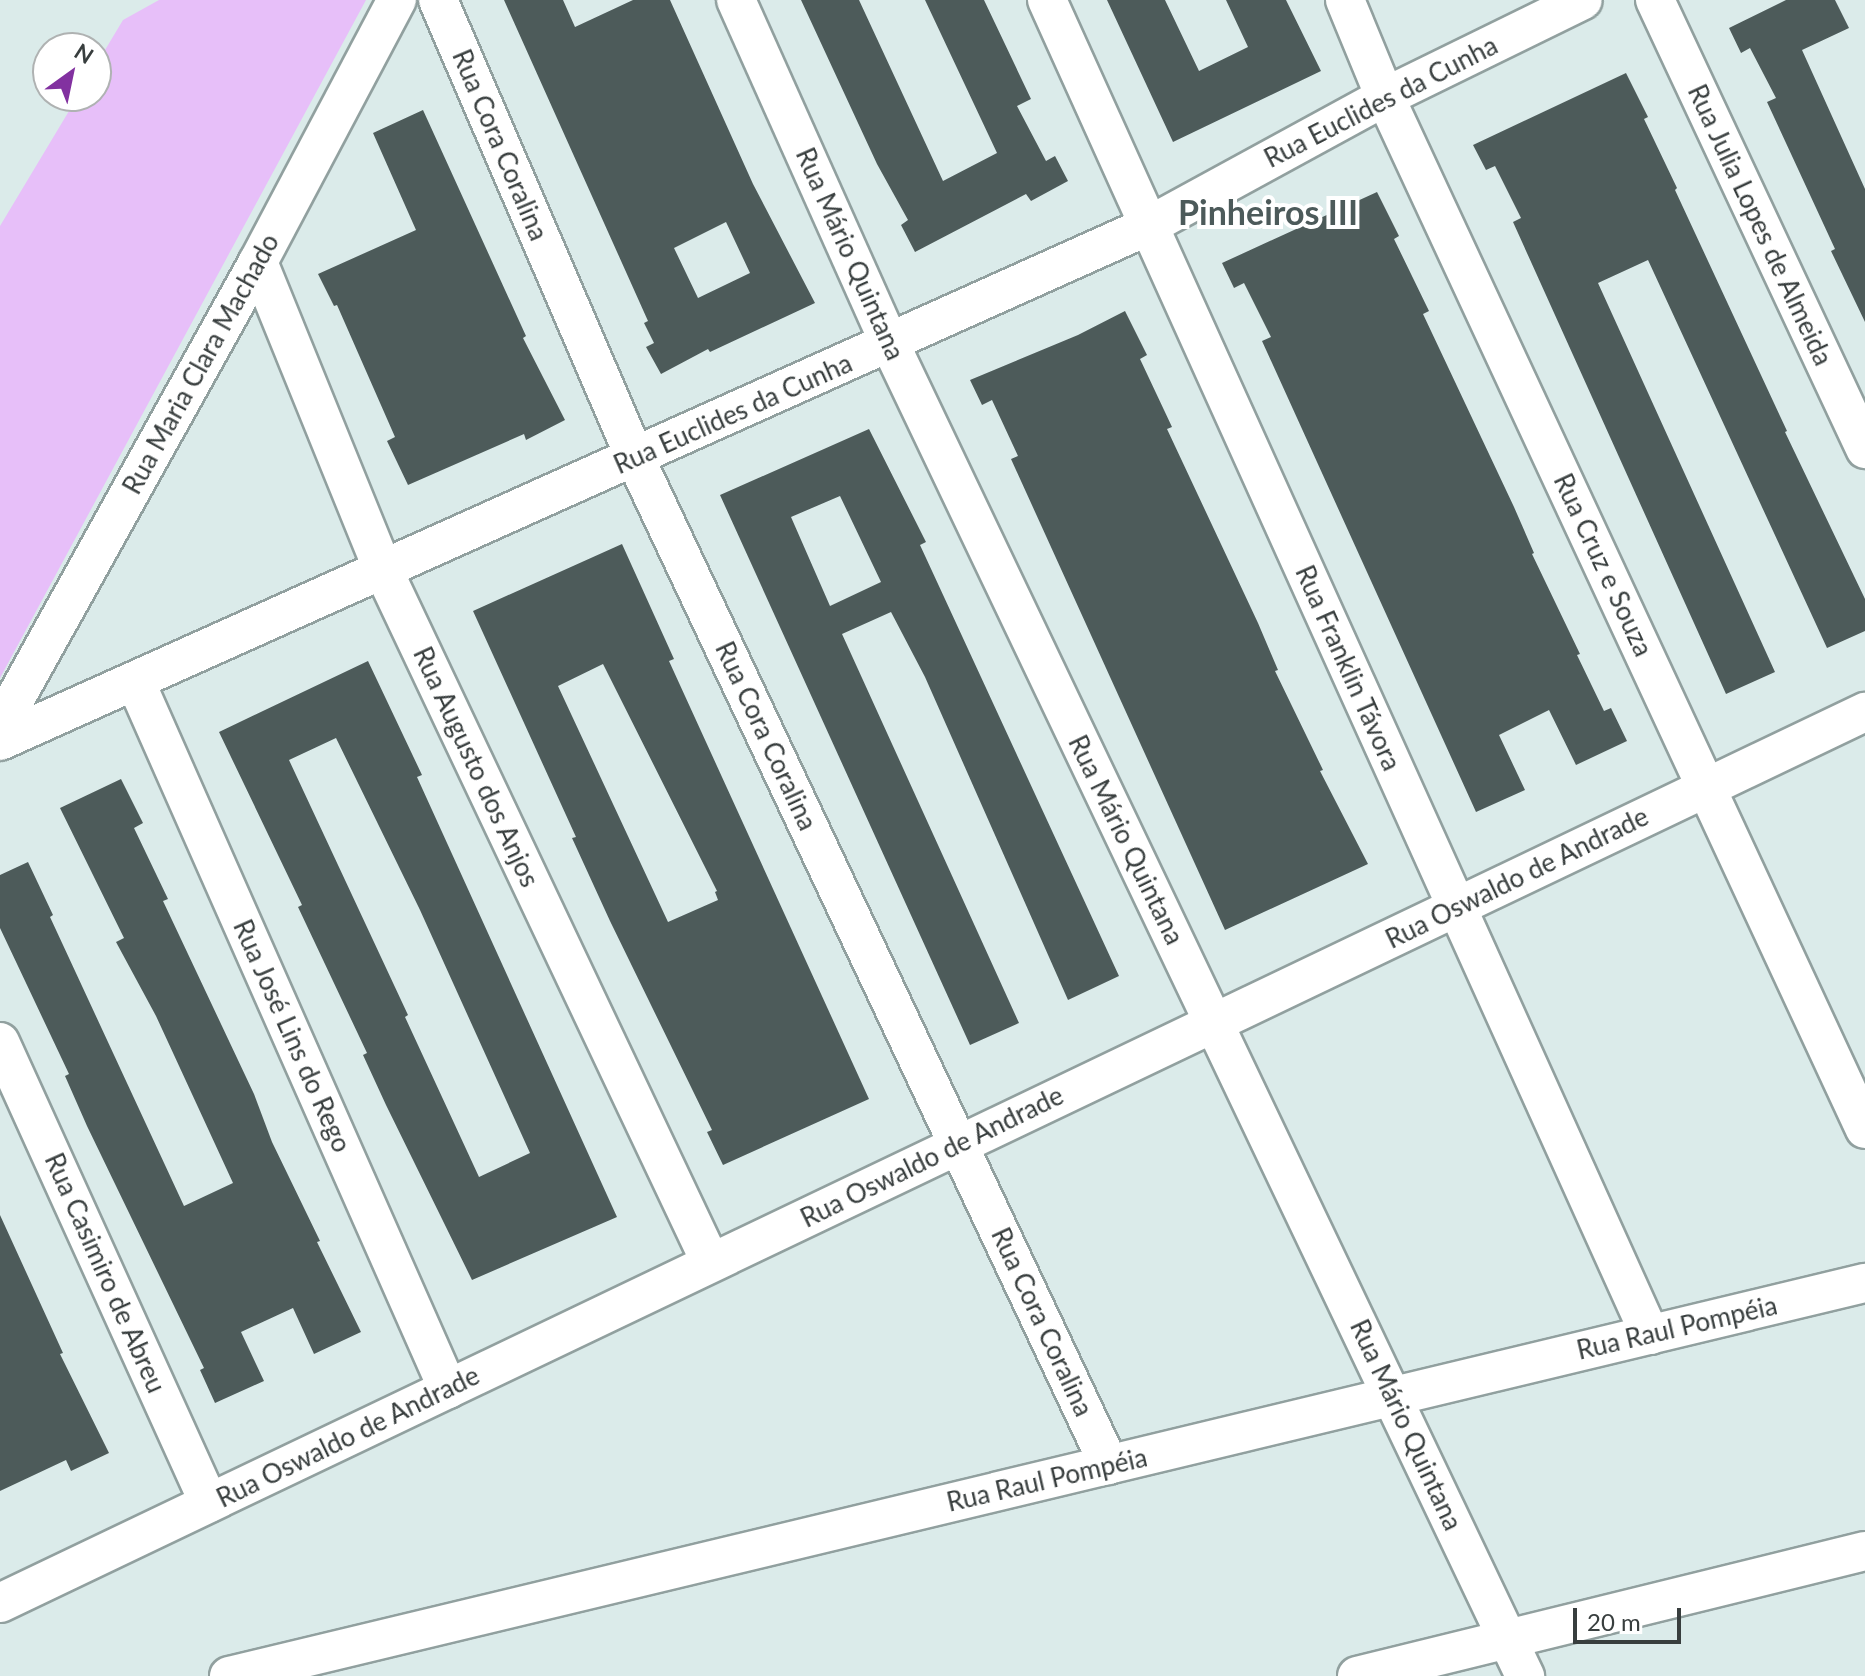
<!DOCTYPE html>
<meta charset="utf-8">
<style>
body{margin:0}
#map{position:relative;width:1865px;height:1676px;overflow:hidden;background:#dbebea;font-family:Lato,sans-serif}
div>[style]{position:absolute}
.green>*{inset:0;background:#e7bff9}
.building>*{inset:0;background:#4d5b5a}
.roads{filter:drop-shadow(2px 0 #91a09f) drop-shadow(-2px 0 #91a09f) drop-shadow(0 2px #91a09f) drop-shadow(0 -2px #91a09f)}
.minor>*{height:38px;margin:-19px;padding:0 19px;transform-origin:19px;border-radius:19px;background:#fff}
span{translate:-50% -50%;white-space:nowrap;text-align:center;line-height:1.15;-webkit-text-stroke:8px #fff;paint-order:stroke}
.street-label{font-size:26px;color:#383e3e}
.district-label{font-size:34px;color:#4c5a5a;font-weight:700}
.north{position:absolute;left:32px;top:32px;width:80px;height:80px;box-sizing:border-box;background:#fff;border:2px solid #afb2b2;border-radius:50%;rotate:33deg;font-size:22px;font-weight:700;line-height:32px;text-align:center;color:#383e3e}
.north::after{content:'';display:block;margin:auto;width:28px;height:36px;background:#8231a0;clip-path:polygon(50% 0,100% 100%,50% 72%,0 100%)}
.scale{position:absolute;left:1573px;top:1608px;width:108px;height:36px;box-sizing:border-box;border:4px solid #383e3e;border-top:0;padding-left:10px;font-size:24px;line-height:28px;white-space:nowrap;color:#383e3e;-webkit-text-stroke:6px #fff;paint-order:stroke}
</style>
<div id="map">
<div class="green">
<i style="clip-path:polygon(159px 0,366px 0,0 678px,0 226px,78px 96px,96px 96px,96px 65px,123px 20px)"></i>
</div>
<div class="building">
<i style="clip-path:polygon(evenodd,504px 0,563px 0,575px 27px,633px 0,670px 0,753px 184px,815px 303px,710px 352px,708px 349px,661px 374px,646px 347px,654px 343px,644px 323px,648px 321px,504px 0,726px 222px,750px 273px,698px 298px,674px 248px,726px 222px)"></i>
<i style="clip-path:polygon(801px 0,859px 0,943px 181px,997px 153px,925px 0,984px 0,1031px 99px,1017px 106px,1046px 161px,1055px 156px,1068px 181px,1031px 201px,1026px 194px,915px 252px,901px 225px,908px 220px,877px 164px)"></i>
<i style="clip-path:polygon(1107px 0,1165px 0,1199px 71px,1248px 47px,1226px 0,1286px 0,1321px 71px,1173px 142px)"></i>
<i style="clip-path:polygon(1786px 0,1835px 0,1849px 28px,1802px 50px,1865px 189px,1865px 322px,1831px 251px,1835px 249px,1767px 102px,1776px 98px,1750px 48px,1741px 53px,1729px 28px)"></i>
<i style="clip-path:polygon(1626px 73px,1648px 117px,1644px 119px,1677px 188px,1675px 190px,1787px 431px,1785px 432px,1865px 599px,1865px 631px,1827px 648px,1648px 260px,1598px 283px,1775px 672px,1726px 694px,1513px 222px,1521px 218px,1495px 166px,1486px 170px,1473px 145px)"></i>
<i style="clip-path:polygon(423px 110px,526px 336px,523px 338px,565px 420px,526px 440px,524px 434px,408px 485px,387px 441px,395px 437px,337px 305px,334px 306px,318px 274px,416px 230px,373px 133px)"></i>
<i style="clip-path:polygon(1377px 192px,1399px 236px,1394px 239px,1429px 311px,1423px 314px,1514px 507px,1534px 553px,1532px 554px,1580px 654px,1577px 655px,1604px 711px,1611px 708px,1627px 741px,1576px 765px,1549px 710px,1499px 735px,1525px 790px,1476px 812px,1262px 341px,1271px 337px,1244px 283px,1234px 288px,1222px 263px)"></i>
<i style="clip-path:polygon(1125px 311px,1147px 355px,1140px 359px,1172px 427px,1167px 429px,1258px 623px,1278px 670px,1275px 671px,1323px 770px,1320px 771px,1368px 864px,1225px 930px,1011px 459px,1018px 456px,992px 400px,982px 405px,970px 380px,1078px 335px)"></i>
<i style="clip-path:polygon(evenodd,869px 429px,926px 542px,920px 545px,1119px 976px,1068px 1000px,925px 677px,891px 612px,842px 634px,1019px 1023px,970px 1045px,720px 495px,869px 429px,840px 496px,881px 582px,830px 606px,791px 517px,840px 496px)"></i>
<i style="clip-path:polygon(evenodd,622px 544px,674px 659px,669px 661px,869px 1099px,723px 1165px,707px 1132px,712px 1130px,610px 921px,572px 838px,576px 837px,473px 611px,622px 544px,603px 664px,717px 891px,715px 892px,718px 900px,668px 922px,558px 686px,603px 664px)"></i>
<i style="clip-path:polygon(evenodd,368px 661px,422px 775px,417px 777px,617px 1217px,472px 1280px,386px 1105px,363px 1055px,367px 1053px,298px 907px,302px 905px,219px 732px,368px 661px,336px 738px,420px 910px,530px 1153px,479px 1177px,405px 1017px,408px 1015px,289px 760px,336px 738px)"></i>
<i style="clip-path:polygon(121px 779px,143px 823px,134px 828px,168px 899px,163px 901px,254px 1094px,272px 1142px,320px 1241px,317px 1242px,361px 1332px,314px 1354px,293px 1308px,241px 1332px,264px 1381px,215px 1403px,200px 1370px,204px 1368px,87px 1126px,65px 1076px,69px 1074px,0 928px,0 875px,28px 862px,53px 915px,50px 917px,184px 1206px,233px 1183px,156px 1016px,116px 942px,124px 938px,60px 808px)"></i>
<i style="clip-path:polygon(0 1215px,63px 1353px,60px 1354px,109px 1453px,71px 1471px,66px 1460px,0 1491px)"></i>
</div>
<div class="roads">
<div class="minor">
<i style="left:438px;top:0;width:499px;rotate:66.7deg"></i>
<i style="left:635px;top:458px;width:1113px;rotate:64.79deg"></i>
<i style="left:736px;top:0;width:377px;rotate:65.9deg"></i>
<i style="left:890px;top:344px;width:1476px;rotate:64.51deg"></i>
<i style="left:1047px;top:0;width:1465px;rotate:65.69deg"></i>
<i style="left:1345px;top:0;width:105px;rotate:67.6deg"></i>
<i style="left:1385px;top:97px;width:1138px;rotate:65.06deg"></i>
<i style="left:1655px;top:0;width:496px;rotate:64.9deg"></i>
<i style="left:258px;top:262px;width:335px;rotate:67.9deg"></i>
<i style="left:384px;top:572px;width:764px;rotate:64.68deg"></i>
<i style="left:136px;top:683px;width:772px;rotate:66.16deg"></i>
<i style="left:0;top:726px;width:531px;rotate:-60.92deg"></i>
<i style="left:258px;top:262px;width:297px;rotate:-62.1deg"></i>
<i style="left:0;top:741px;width:1258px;rotate:-24.16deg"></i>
<i style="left:1148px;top:226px;width:270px;rotate:-28.6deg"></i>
<i style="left:1385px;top:97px;width:220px;rotate:-26.1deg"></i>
<i style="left:0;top:1042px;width:506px;rotate:65.61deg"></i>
<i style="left:0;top:1603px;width:2067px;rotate:-25.54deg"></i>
<i style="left:229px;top:1676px;width:1683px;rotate:-13.51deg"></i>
<i style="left:1357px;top:1676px;width:523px;rotate:-13.82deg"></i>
</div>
</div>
<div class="street-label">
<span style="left:1381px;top:102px;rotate:-27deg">Rua Euclides da Cunha</span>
<span style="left:500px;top:145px;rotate:67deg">Rua Cora Coralina</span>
<span style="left:1760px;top:225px;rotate:65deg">Rua Julia Lopes de Almeida</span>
<span style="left:850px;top:254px;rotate:66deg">Rua Mário Quintana</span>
<span style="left:201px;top:364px;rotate:-61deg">Rua Maria Clara Machado</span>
<span style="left:733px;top:414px;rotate:-24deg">Rua Euclides da Cunha</span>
<span style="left:1603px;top:565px;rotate:65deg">Rua Cruz e Souza</span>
<span style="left:1348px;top:668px;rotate:66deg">Rua Franklin Távora</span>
<span style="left:766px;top:736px;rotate:65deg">Rua Cora Coralina</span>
<span style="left:476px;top:767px;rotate:65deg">Rua Augusto dos Anjos</span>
<span style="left:1126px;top:840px;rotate:64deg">Rua Mário Quintana</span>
<span style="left:1517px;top:878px;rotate:-26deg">Rua Oswaldo de Andrade</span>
<span style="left:292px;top:1036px;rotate:66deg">Rua José Lins do Rego</span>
<span style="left:932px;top:1157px;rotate:-26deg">Rua Oswaldo de Andrade</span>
<span style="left:105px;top:1273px;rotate:66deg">Rua Casimiro de Abreu</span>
<span style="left:1042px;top:1322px;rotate:65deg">Rua Cora Coralina</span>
<span style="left:1677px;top:1328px;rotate:-13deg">Rua Raul Pompéia</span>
<span style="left:1406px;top:1425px;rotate:65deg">Rua Mário Quintana</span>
<span style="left:348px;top:1437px;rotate:-26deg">Rua Oswaldo de Andrade</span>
<span style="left:1047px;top:1480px;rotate:-13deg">Rua Raul Pompéia</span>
</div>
<div class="district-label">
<span style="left:1268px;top:212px">Pinheiros III</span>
</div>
<div class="north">N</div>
<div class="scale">20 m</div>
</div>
